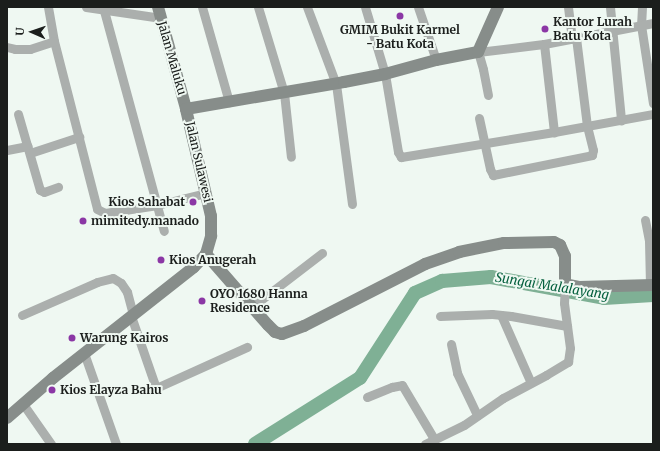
<!DOCTYPE html>
<style>
body{margin:0}
#map{position:relative;width:660px;height:451px;overflow:hidden;background:#eff8f2;font-family:Merriweather,serif}
div>[style]{position:absolute}
.river>*{height:14px;margin:-7px;padding:0 7px;transform-origin:7px;border-radius:7px;background:#7fb095}
.street>*{height:9px;margin:-4.5px;padding:0 4.5px;transform-origin:4.5px;border-radius:4.5px;background:#abafad}
.secondary>*{height:12px;margin:-6px;padding:0 6px;transform-origin:6px;border-radius:6px;background:#878d8a}
.dots>*{width:11px;height:11px;translate:-50% -50%;box-sizing:border-box;border:2px solid #eff8f2;border-radius:50%}
span{translate:-50% -50%;white-space:nowrap;text-align:center;line-height:1.15;-webkit-text-stroke:4px #eff8f2;paint-order:stroke}
.poi-label{font-size:12px;color:#1b1e1c;font-weight:700}
.left{translate:0 -50%;text-align:left}
.right{translate:-100% -50%;text-align:right}
.street-label{font-size:12px;color:#1b1e1c}
.water-label{font-size:13px;color:#06613f;font-style:italic}
.frame{position:absolute;inset:0;border:8px solid #1b1e1c;pointer-events:none}
.north{position:absolute;left:12px;top:12px;width:40px;height:40px;-webkit-text-stroke:3px #eff8f2;paint-order:stroke;rotate:272deg;font-size:11px;font-weight:700;line-height:16px;text-align:center;color:#1b1e1c}
.north::after{content:'';display:block;margin:auto;width:14px;height:18px;background:#1b1e1c;clip-path:polygon(50% 0,100% 100%,50% 72%,0 100%)}
</style>
<div id="map">
<div class="river">
<i style="left:255px;top:444px;width:124px;rotate:-32.2deg"></i>
<i style="left:360px;top:378px;width:101px;rotate:-57.1deg"></i>
<i style="left:415px;top:293px;width:30px;rotate:-24deg"></i>
<i style="left:442px;top:281px;width:49px;rotate:-4.7deg"></i>
<i style="left:491px;top:277px;width:115px;rotate:10.5deg"></i>
<i style="left:604px;top:298px;width:49px;rotate:-3.5deg"></i>
</div>
<div class="street">
<i style="left:48px;top:7px;width:35px;rotate:80deg"></i>
<i style="left:54px;top:41px;width:173px;rotate:75.6deg"></i>
<i style="left:97px;top:209px;width:9px;rotate:27deg"></i>
<i style="left:105px;top:213px;width:53px;rotate:-8.7deg"></i>
<i style="left:157px;top:205px;width:50px;rotate:-13.8deg"></i>
<i style="left:86px;top:7px;width:76px;rotate:8.3deg"></i>
<i style="left:103px;top:7px;width:232px;rotate:74.8deg"></i>
<i style="left:202px;top:7px;width:99px;rotate:74.1deg"></i>
<i style="left:258px;top:7px;width:90px;rotate:73.2deg"></i>
<i style="left:284px;top:93px;width:64px;rotate:83.8deg"></i>
<i style="left:307px;top:7px;width:82px;rotate:69.4deg"></i>
<i style="left:336px;top:84px;width:121px;rotate:82.4deg"></i>
<i style="left:365px;top:7px;width:70px;rotate:73.4deg"></i>
<i style="left:385px;top:74px;width:79px;rotate:80.5deg"></i>
<i style="left:398px;top:152px;width:6px;rotate:59deg"></i>
<i style="left:401px;top:157px;width:155px;rotate:-9.3deg"></i>
<i style="left:554px;top:132px;width:101px;rotate:-10.3deg"></i>
<i style="left:418px;top:7px;width:56px;rotate:71.2deg"></i>
<i style="left:568px;top:7px;width:32px;rotate:83deg"></i>
<i style="left:610px;top:7px;width:114px;rotate:84.4deg"></i>
<i style="left:642px;top:7px;width:18px;rotate:93deg"></i>
<i style="left:641px;top:25px;width:79px;rotate:81.3deg"></i>
<i style="left:544px;top:44px;width:89px;rotate:83.5deg"></i>
<i style="left:7px;top:47px;width:8px;rotate:14deg"></i>
<i style="left:15px;top:49px;width:15px"></i>
<i style="left:30px;top:49px;width:25px;rotate:-18deg"></i>
<i style="left:488px;top:95px;width:26px;rotate:-101deg"></i>
<i style="left:483px;top:69px;width:18px;rotate:-106deg"></i>
<i style="left:478px;top:52px;width:66px;rotate:-6.9deg"></i>
<i style="left:544px;top:44px;width:111px;rotate:-10.9deg"></i>
<i style="left:18px;top:114px;width:79px;rotate:73.9deg"></i>
<i style="left:40px;top:190px;width:4px;rotate:27deg"></i>
<i style="left:44px;top:192px;width:15px;rotate:-20deg"></i>
<i style="left:479px;top:118px;width:52px;rotate:77.8deg"></i>
<i style="left:490px;top:169px;width:7px;rotate:63deg"></i>
<i style="left:493px;top:175px;width:101px;rotate:-11.4deg"></i>
<i style="left:592px;top:155px;width:5px;rotate:-79deg"></i>
<i style="left:593px;top:150px;width:25px;rotate:-104deg"></i>
<i style="left:587px;top:126px;width:89px;rotate:-97.1deg"></i>
<i style="left:7px;top:150px;width:21px;rotate:-11deg"></i>
<i style="left:30px;top:153px;width:52px;rotate:-18.1deg"></i>
<i style="left:645px;top:220px;width:21px;rotate:79deg"></i>
<i style="left:649px;top:241px;width:45px;rotate:88.7deg"></i>
<i style="left:253px;top:306px;width:87px;rotate:-37.5deg"></i>
<i style="left:22px;top:315px;width:82px;rotate:-23.7deg"></i>
<i style="left:97px;top:282px;width:16px;rotate:-14deg"></i>
<i style="left:113px;top:278px;width:9px;rotate:32deg"></i>
<i style="left:121px;top:283px;width:11px;rotate:56deg"></i>
<i style="left:127px;top:292px;width:23px;rotate:75deg"></i>
<i style="left:501px;top:315px;width:74px;rotate:66.2deg"></i>
<i style="left:131px;top:316px;width:76px;rotate:70.9deg"></i>
<i style="left:156px;top:388px;width:100px;rotate:-24.3deg"></i>
<i style="left:440px;top:316px;width:52px;rotate:-2.2deg"></i>
<i style="left:492px;top:314px;width:19px;rotate:6deg"></i>
<i style="left:511px;top:316px;width:57px;rotate:10.1deg"></i>
<i style="left:451px;top:344px;width:30px;rotate:78deg"></i>
<i style="left:457px;top:373px;width:47px;rotate:64.5deg"></i>
<i style="left:84px;top:353px;width:96px;rotate:70.6deg"></i>
<i style="left:367px;top:397px;width:27px;rotate:-22deg"></i>
<i style="left:392px;top:387px;width:10px;rotate:-11deg"></i>
<i style="left:402px;top:385px;width:63px;rotate:59.3deg"></i>
<i style="left:23px;top:404px;width:49px;rotate:55deg"></i>
<i style="left:425px;top:444px;width:43px;rotate:-26deg"></i>
<i style="left:464px;top:425px;width:47px;rotate:-34.7deg"></i>
<i style="left:503px;top:398px;width:49px;rotate:-28.1deg"></i>
<i style="left:546px;top:375px;width:26px;rotate:-31deg"></i>
<i style="left:568px;top:362px;width:14px;rotate:-82deg"></i>
<i style="left:570px;top:348px;width:45px;rotate:-97.6deg"></i>
<i style="left:564px;top:303px;width:19px;rotate:-87deg"></i>
</div>
<div class="secondary">
<i style="left:158px;top:7px;width:106px;rotate:74.6deg"></i>
<i style="left:206px;top:254px;width:94px;rotate:48.9deg"></i>
<i style="left:268px;top:325px;width:10px;rotate:45deg"></i>
<i style="left:275px;top:332px;width:7px;rotate:16deg"></i>
<i style="left:282px;top:334px;width:23px;rotate:-20deg"></i>
<i style="left:304px;top:326px;width:136px;rotate:-27.1deg"></i>
<i style="left:425px;top:264px;width:36px;rotate:-19deg"></i>
<i style="left:459px;top:252px;width:46px;rotate:-11.3deg"></i>
<i style="left:504px;top:243px;width:50px;rotate:-1.1deg"></i>
<i style="left:554px;top:242px;width:7px;rotate:27deg"></i>
<i style="left:560px;top:245px;width:12px;rotate:66deg"></i>
<i style="left:565px;top:256px;width:28px;rotate:90deg"></i>
<i style="left:565px;top:284px;width:14px;rotate:12deg"></i>
<i style="left:579px;top:287px;width:74px;rotate:-1.5deg"></i>
<i style="left:7px;top:418px;width:61px;rotate:-41deg"></i>
<i style="left:53px;top:378px;width:179px;rotate:-38.2deg"></i>
<i style="left:194px;top:267px;width:18px;rotate:-47deg"></i>
<i style="left:206px;top:254px;width:19px;rotate:-74deg"></i>
<i style="left:211px;top:236px;width:20px;rotate:-90deg"></i>
<i style="left:211px;top:216px;width:110px;rotate:-103.2deg"></i>
<i style="left:186px;top:109px;width:160px;rotate:-9.7deg"></i>
<i style="left:344px;top:82px;width:42px;rotate:-11deg"></i>
<i style="left:385px;top:74px;width:53px;rotate:-15.4deg"></i>
<i style="left:436px;top:60px;width:43px;rotate:-10.8deg"></i>
<i style="left:478px;top:52px;width:49px;rotate:-66deg"></i>
</div>
<div class="dots">
<i style="left:400px;top:16px;background:#8b37a5"></i>
<i style="left:545px;top:29px;background:#8b37a5"></i>
<i style="left:193px;top:202px;background:#8b37a5"></i>
<i style="left:83px;top:221px;background:#8b37a5"></i>
<i style="left:161px;top:260px;background:#8b37a5"></i>
<i style="left:202px;top:301px;background:#8b37a5"></i>
<i style="left:72px;top:338px;background:#8b37a5"></i>
<i style="left:52px;top:390px;background:#8b37a5"></i>
</div>
<div class="poi-label">
<span class="left" style="left:553px;top:29px">Kantor Lurah<br>Batu Kota</span>
<span style="left:400px;top:37px">GMIM Bukit Karmel<br>- Batu Kota</span>
<span class="right" style="left:185px;top:202px">Kios Sahabat</span>
<span class="left" style="left:91px;top:221px">mimitedy.manado</span>
<span class="left" style="left:169px;top:260px">Kios Anugerah</span>
<span class="left" style="left:210px;top:301px">OYO 1680 Hanna<br>Residence</span>
<span class="left" style="left:80px;top:338px">Warung Kairos</span>
<span class="left" style="left:60px;top:390px">Kios Elayza Bahu</span>
</div>
<div class="street-label">
<span style="left:172px;top:58px;rotate:74deg">Jalan Maluku</span>
<span style="left:199px;top:162px;rotate:77deg">Jalan Sulawesi</span>
</div>
<div class="water-label">
<span style="left:552px;top:287px;rotate:9deg">Sungai Malalayang</span>
</div>
<div class="frame"></div>
<div class="north">U</div>
</div>
